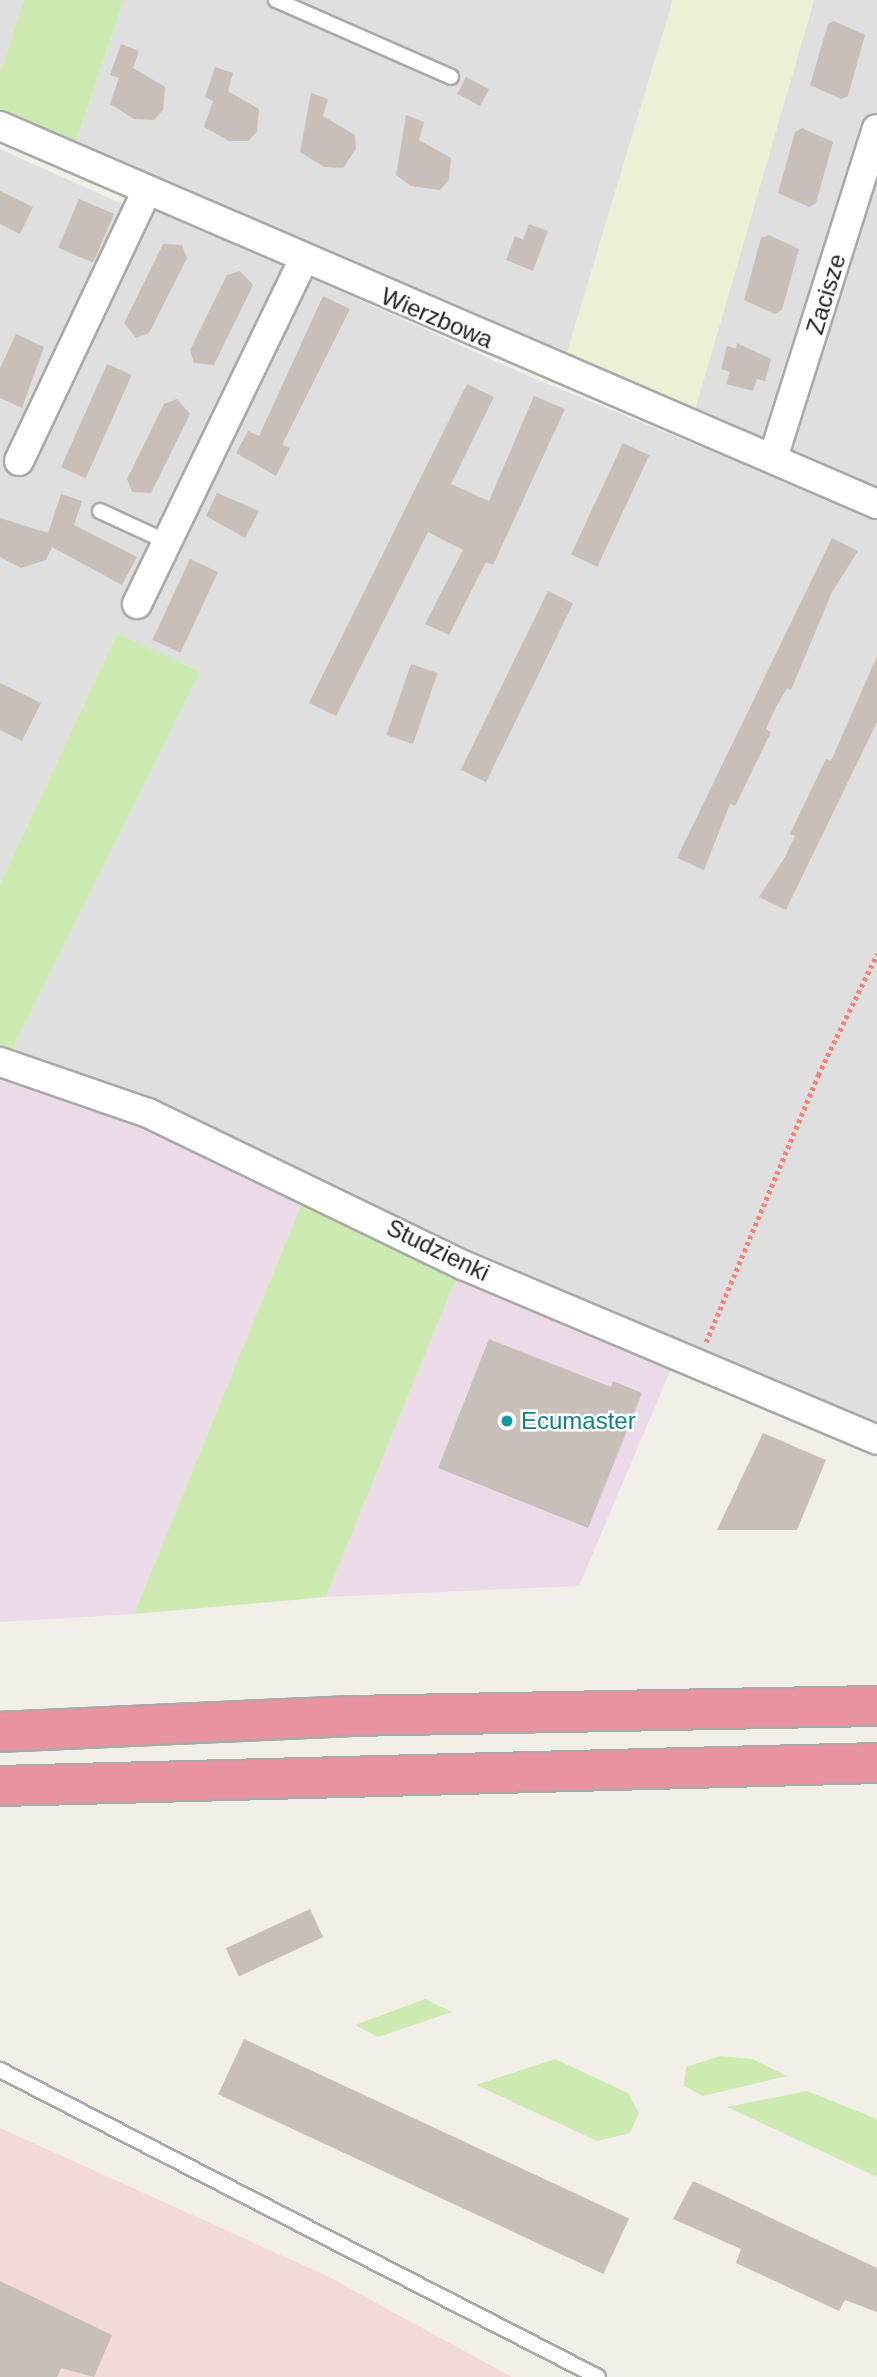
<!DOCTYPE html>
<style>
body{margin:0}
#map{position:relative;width:877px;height:2377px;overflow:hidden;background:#f2efe9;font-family:Helvetica,sans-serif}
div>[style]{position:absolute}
.residential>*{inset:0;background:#e0dfdf}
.commercial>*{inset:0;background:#f2dad9}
.industrial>*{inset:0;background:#ebdbe8}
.farmland>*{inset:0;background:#eef0d5}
.grass>*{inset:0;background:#cdebb0}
.building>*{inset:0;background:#c7bfb8;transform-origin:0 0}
.path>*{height:4.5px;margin-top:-2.25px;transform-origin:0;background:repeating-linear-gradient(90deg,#fa8072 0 3.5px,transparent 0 7px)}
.roads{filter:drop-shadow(2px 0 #a9a9a9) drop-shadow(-2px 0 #a9a9a9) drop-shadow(0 2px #a9a9a9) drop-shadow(0 -2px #a9a9a9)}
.service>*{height:14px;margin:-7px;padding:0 7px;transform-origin:7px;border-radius:7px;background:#fff}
.minor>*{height:28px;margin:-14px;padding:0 14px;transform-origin:14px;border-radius:14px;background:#fff}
.motorway>*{height:38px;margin:-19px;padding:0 19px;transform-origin:19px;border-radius:19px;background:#e892a2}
.dots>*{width:19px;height:19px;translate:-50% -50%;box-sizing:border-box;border:4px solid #fff;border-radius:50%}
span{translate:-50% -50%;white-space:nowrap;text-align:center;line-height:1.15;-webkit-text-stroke:5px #fff;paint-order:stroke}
.street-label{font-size:24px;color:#222}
.culture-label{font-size:24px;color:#0d838f}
.left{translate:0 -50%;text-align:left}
</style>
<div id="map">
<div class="residential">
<i style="clip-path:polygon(0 0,24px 0,0 73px)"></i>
<i style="clip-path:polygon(124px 0,673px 0,566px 356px,74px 148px)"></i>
<i style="clip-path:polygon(814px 0,877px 0,877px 495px,694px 413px)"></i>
<i style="clip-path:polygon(0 149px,129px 207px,134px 198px,526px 375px,877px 519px,877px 1431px,453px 1253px,241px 1145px,12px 1050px,200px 672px,117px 633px,0 884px)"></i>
</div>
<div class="commercial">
<i style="clip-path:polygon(0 2128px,327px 2276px,512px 2377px,0 2377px)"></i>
</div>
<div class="industrial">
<i style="clip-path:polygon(0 1072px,38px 1082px,305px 1195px,134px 1614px,0 1622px)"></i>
<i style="clip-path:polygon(460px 1269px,674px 1362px,579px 1586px,326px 1597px)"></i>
</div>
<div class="farmland">
<i style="clip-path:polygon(673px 0,814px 0,694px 413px,566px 356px)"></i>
</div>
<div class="grass">
<i style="clip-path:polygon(24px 0,124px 0,74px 148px,0 116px,0 73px)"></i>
<i style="clip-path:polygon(117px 633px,200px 672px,12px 1050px,0 1045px,0 884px)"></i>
<i style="clip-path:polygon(305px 1195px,460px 1269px,326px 1597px,134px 1614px)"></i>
<i style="clip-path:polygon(425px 1999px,452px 2012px,378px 2037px,355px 2025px)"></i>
<i style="clip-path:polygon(720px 2056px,752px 2059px,787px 2076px,703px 2096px,684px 2086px,686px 2067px)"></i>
<i style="clip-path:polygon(555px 2059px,628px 2093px,639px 2113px,630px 2133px,597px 2141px,476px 2085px)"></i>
<i style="clip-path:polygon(807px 2091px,877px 2119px,877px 2177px,727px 2107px)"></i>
</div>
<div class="building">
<i style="clip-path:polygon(834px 21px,865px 35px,848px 96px,841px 99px,810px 85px,828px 24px)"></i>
<i style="clip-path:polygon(121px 44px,139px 51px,133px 68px,165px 87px,163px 110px,154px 120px,134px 119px,110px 104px,119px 78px,110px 75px)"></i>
<i style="clip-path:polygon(215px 67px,233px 73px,228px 91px,259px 109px,257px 132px,248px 141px,229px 141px,204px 127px,213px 101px,205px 97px)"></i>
<i style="left:466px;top:77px;width:26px;height:19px;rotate:28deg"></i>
<i style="clip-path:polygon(311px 93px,328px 99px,323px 116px,355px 135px,356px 149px,343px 168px,324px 167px,300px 152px)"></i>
<i style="clip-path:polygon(406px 115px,424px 122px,419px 140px,451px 158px,449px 180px,440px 190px,411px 186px,396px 175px)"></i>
<i style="clip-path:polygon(802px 128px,833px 142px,816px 203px,809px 207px,778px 193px,795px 132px)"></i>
<i style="clip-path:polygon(0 191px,33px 207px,20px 234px,0 224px)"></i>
<i style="left:79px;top:199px;width:38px;height:53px;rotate:23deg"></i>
<i style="clip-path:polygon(529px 224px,548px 231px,533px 271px,506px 260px,515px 236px,523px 240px)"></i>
<i style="clip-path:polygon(769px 235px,799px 249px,782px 310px,775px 314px,744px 300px,761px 238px)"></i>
<i style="clip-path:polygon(163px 244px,182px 245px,187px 258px,149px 333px,136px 338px,124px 323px)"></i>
<i style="clip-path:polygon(240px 271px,253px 285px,214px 365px,194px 363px,190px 350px,227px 275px)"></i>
<i style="clip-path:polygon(323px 296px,350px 309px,282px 445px,290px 448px,276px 476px,236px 453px,248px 431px,259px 436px)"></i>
<i style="clip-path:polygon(16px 334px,44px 347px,22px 408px,0 398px,0 368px)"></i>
<i style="clip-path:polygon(737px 343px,771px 359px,765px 381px,757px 379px,753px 391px,726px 384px,730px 372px,721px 369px,727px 346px,736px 349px)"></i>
<i style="left:107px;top:364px;width:27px;height:113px;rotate:24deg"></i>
<i style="clip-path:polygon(467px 384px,494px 397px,451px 484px,489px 501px,534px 396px,565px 409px,493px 565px,486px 562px,449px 635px,425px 624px,463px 550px,428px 532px,336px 716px,309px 703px)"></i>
<i style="clip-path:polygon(177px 399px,190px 414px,151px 493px,132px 492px,127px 479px,164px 404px)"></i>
<i style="left:623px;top:443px;width:29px;height:123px;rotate:25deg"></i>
<i style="clip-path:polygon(217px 493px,259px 511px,245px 538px,206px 516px)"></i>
<i style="clip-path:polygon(61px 494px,82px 501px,74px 525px,137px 557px,122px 585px,52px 547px,46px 560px,21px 568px,0 557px,0 518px,48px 533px)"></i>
<i style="clip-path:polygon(832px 538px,858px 551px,832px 592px,791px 690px,787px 688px,775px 709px,766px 729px,771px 732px,735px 806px,730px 804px,704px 870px,677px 858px)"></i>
<i style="left:190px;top:559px;width:31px;height:89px;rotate:25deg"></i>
<i style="left:548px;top:591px;width:28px;height:199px;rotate:26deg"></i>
<i style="clip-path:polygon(877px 656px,877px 722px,786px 910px,759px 897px,785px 857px,795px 836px,790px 834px,826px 759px,831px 761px)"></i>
<i style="left:411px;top:664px;width:28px;height:75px;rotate:19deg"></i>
<i style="clip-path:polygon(0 683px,41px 703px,22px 741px,0 730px)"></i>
<i style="clip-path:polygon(489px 1339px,611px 1387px,613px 1381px,642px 1393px,588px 1528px,438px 1468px)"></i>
<i style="clip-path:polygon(763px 1433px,826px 1460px,797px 1530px,717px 1530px)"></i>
<i style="left:310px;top:1909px;width:31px;height:93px;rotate:65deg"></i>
<i style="left:244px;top:2039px;width:425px;height:61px;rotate:25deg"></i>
<i style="clip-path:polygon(693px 2181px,877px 2268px,877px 2312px,845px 2300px,839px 2311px,736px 2263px,741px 2249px,673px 2219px)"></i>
<i style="clip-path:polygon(0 2281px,112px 2335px,94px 2377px,61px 2368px,57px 2377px,0 2377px)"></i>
</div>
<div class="path">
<i style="left:706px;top:1342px;width:290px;rotate:-67.2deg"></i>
<i style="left:818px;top:1075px;width:135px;rotate:-64deg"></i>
</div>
<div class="roads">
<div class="service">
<i style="left:276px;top:0;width:191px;rotate:23.7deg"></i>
<i style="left:100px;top:511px;width:74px;rotate:24.8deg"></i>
<i style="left:0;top:2070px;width:672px;rotate:27.17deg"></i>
</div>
<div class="minor">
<i style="left:0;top:126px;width:955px;rotate:23.32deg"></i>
<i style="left:773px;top:458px;width:345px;rotate:-72.5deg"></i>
<i style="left:19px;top:461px;width:297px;rotate:-64.7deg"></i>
<i style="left:137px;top:604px;width:382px;rotate:-64.2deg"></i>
<i style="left:0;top:1062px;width:157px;rotate:19deg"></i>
<i style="left:148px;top:1113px;width:350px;rotate:25.8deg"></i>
<i style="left:463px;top:1265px;width:449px;rotate:22.9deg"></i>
</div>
<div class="motorway">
<i style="left:0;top:1732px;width:350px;rotate:-2.6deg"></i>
<i style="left:350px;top:1716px;width:527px;rotate:-1.09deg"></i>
<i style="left:0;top:1786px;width:877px;rotate:-1.5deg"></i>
</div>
</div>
<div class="dots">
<i style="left:507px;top:1421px;background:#0f9aa8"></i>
</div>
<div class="street-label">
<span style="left:826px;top:294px;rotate:-73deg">Zacisze</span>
<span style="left:437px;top:318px;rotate:23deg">Wierzbowa</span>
<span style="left:438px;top:1250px;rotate:26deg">Studzienki</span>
</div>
<div class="culture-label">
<span class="left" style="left:521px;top:1421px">Ecumaster</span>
</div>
</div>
